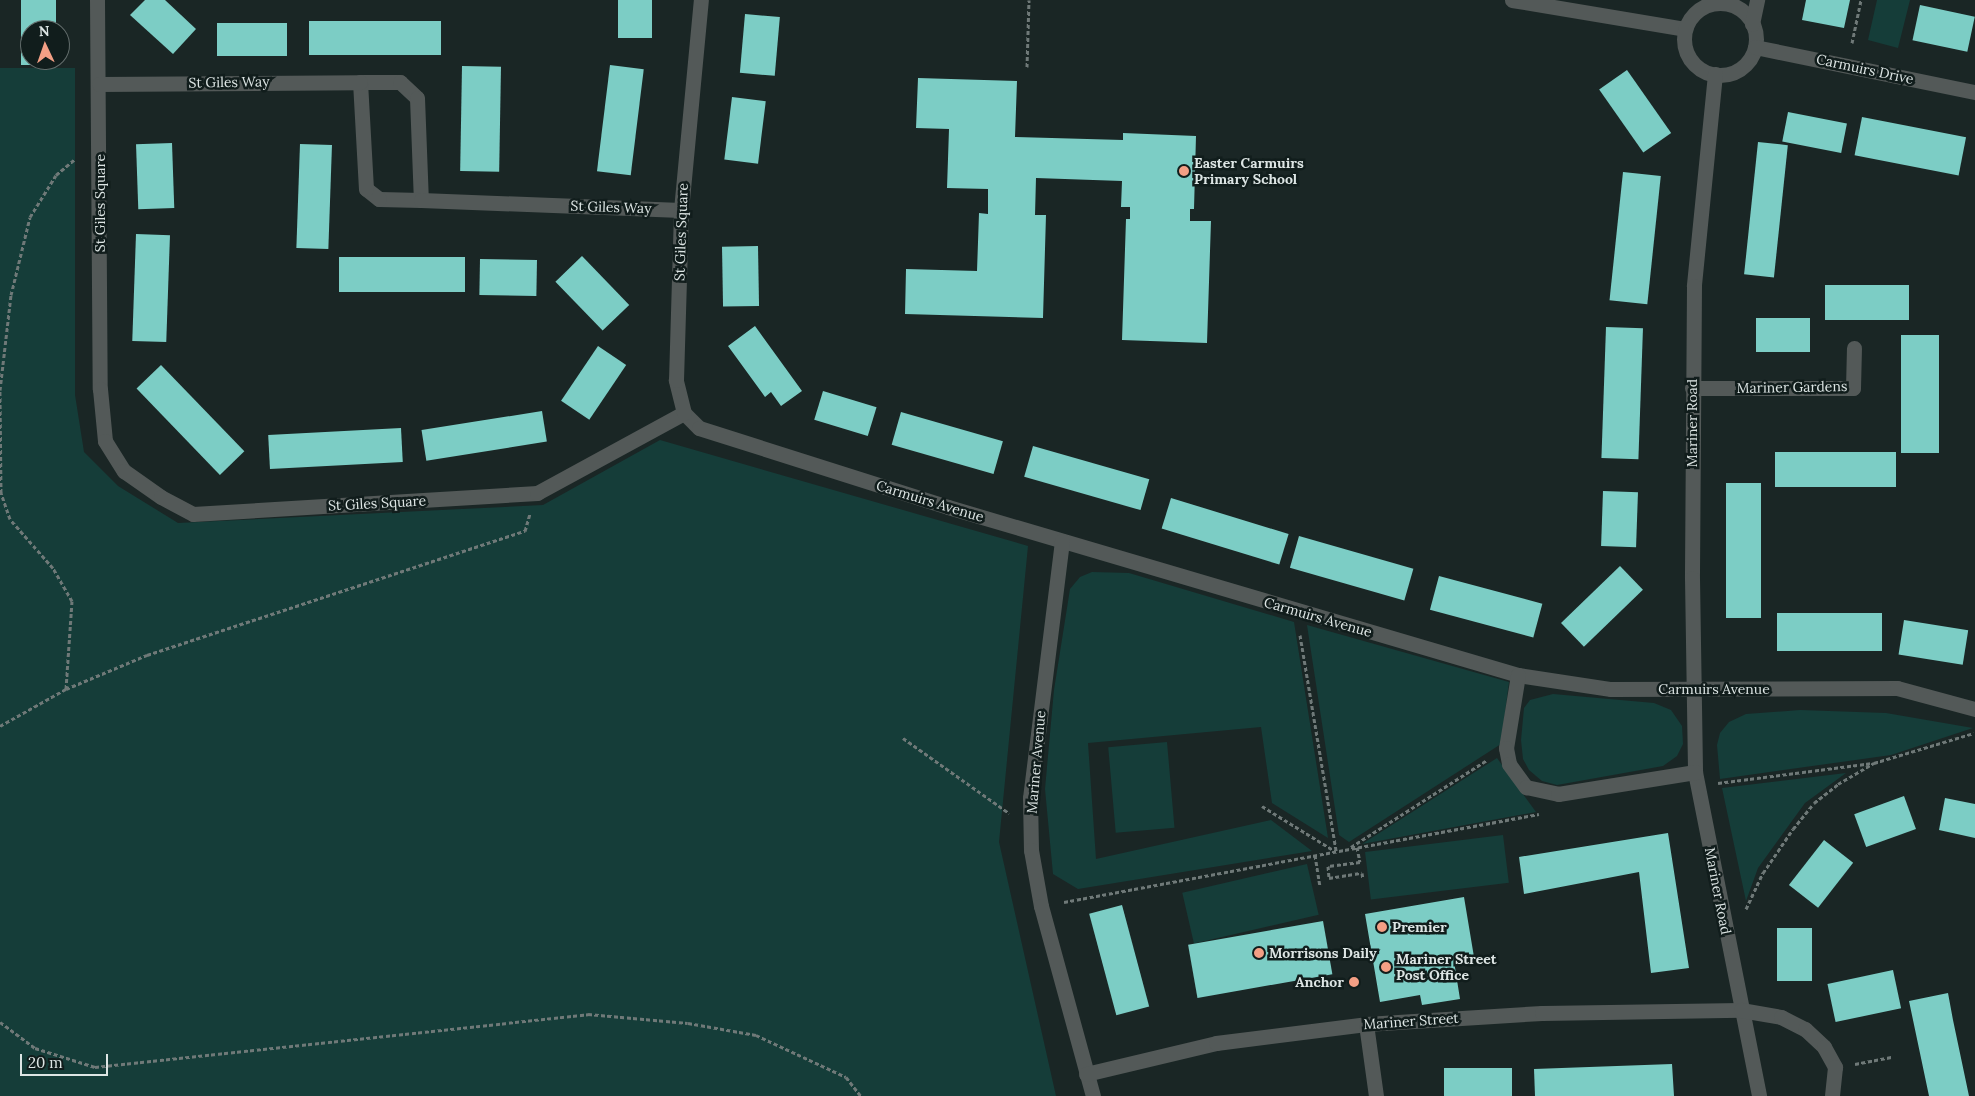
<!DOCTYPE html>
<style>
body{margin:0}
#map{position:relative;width:1975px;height:1096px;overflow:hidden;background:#1a2625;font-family:Lora,serif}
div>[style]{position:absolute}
.green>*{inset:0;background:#153d39;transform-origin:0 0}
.building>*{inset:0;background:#7ccdc5;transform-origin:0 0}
.path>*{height:3px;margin-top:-1.5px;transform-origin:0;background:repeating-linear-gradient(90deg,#6f7978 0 4px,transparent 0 6.5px)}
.minor>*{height:15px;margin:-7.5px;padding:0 7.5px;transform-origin:7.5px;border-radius:7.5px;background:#535958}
.minor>.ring{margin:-7.5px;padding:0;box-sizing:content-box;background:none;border:15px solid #535958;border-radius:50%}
.dots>*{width:14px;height:14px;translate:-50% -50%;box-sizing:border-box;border:2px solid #111d1c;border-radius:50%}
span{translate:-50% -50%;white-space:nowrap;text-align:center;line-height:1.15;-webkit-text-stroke:5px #111d1c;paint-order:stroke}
.street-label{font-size:14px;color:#dde5e4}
.poi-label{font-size:14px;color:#dde5e4;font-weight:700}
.left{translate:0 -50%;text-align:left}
.right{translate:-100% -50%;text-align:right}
.north{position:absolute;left:20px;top:20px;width:50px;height:50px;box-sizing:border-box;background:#111d1c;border:1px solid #636d6c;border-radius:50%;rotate:357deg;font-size:14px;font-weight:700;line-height:20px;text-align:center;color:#dde5e4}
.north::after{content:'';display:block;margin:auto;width:18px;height:22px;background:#f39f85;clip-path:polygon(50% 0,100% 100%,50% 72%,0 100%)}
.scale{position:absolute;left:20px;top:1054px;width:88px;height:22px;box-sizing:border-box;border:2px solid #dde5e4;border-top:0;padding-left:6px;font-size:15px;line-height:18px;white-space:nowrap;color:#dde5e4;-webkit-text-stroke:4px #111d1c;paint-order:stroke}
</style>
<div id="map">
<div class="green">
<i style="clip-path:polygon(1877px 0,1910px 0,1898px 48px,1868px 40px)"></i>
<i style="clip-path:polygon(0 68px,75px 68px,75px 395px,84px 452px,118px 486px,178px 523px,543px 505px,660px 440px,1028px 546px,999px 842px,1056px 1096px,0 1096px)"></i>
<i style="clip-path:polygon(1092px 572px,1129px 573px,1294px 622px,1328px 838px,1272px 803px,1261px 727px,1088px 743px,1096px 859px,1271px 820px,1312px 851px,1078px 889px,1053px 874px,1045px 789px,1054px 690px,1070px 589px,1080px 577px)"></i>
<i style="clip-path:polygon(1307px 625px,1509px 682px,1501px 744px,1349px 842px,1339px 835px)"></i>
<i style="clip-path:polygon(1553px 694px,1654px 703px,1671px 710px,1682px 726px,1683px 744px,1677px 756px,1663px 766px,1557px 785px,1542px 781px,1529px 770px,1523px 759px,1521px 740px,1524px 708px,1530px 700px)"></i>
<i style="clip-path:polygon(1800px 710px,1886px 713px,1973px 728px,1891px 755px,1720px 779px,1717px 745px,1720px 733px,1729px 722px,1746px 714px)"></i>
<i style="left:1167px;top:742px;width:86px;height:59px;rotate:85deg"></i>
<i style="clip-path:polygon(1497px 758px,1536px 812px,1362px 844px)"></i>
<i style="clip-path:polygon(1846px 773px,1805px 803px,1758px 868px,1746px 901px,1722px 788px)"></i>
<i style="left:1503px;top:835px;width:48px;height:139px;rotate:83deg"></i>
<i style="left:1307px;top:864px;width:52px;height:128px;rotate:77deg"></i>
</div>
<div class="building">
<i style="clip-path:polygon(21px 0,56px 0,56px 30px,30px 30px,30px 60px,56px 60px,56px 65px,21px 65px)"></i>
<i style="clip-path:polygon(145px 0,165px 0,196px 29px,173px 54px,130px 15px)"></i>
<i style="left:618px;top:0;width:34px;height:38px"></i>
<i style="clip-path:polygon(1806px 0,1850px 0,1844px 28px,1802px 20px)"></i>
<i style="left:1920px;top:5px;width:56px;height:36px;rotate:12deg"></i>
<i style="left:745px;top:14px;width:35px;height:59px;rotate:5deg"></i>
<i style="left:441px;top:21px;width:34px;height:132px;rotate:90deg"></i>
<i style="left:217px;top:23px;width:70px;height:33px"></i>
<i style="left:610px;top:65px;width:34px;height:107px;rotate:7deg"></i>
<i style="left:462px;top:66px;width:39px;height:105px;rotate:1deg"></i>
<i style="left:1627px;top:70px;width:77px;height:34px;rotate:55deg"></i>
<i style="clip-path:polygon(918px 78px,1017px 81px,1015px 137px,1123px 140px,1123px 133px,1196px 136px,1194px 209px,1190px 209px,1190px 221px,1211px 221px,1207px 343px,1122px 340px,1126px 219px,1130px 219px,1130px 207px,1121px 207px,1122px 181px,1036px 178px,1035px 215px,1046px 215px,1043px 318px,905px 314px,906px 269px,977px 271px,979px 213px,988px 214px,988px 189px,947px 188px,949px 129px,916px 128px)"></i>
<i style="left:732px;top:97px;width:34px;height:63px;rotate:7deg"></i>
<i style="left:1788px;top:112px;width:60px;height:30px;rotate:11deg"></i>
<i style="left:1862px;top:117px;width:106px;height:39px;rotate:11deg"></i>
<i style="left:1758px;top:142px;width:30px;height:133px;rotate:6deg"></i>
<i style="left:172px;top:143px;width:65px;height:36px;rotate:88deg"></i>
<i style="left:300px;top:144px;width:32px;height:104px;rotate:2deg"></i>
<i style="left:1623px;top:172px;width:38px;height:129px;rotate:6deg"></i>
<i style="left:136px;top:234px;width:34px;height:107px;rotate:2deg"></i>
<i style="left:758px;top:246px;width:60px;height:36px;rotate:89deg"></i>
<i style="left:582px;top:256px;width:68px;height:37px;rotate:46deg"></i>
<i style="left:339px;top:257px;width:126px;height:35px"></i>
<i style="left:480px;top:259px;width:57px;height:36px;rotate:1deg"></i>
<i style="left:1825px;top:285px;width:84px;height:35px"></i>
<i style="left:1810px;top:318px;width:34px;height:54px;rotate:90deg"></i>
<i style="clip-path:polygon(755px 326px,802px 391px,781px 406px,771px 392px,765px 397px,728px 346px)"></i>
<i style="left:1606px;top:327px;width:37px;height:131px;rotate:2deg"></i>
<i style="left:1901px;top:335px;width:38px;height:118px"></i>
<i style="left:598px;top:346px;width:34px;height:66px;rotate:34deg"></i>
<i style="left:161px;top:365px;width:120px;height:34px;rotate:46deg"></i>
<i style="left:823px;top:391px;width:56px;height:30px;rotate:17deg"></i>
<i style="left:542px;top:411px;width:31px;height:122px;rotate:81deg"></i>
<i style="left:901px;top:412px;width:106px;height:34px;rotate:16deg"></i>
<i style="left:401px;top:428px;width:34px;height:133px;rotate:87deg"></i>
<i style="left:1033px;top:446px;width:121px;height:32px;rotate:16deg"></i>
<i style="left:1775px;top:452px;width:121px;height:35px"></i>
<i style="left:1726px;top:483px;width:35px;height:135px"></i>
<i style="left:1603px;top:491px;width:35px;height:55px;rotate:2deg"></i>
<i style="left:1171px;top:498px;width:123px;height:32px;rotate:17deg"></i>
<i style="left:1299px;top:536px;width:119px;height:33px;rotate:16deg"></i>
<i style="left:1620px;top:566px;width:33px;height:82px;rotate:46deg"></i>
<i style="left:1439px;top:576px;width:107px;height:35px;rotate:15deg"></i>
<i style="left:1882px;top:613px;width:38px;height:105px;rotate:90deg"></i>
<i style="left:1904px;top:620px;width:65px;height:35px;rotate:9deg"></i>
<i style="left:1904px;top:796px;width:35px;height:53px;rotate:70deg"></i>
<i style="clip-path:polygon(1945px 798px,1975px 804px,1975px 838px,1939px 830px)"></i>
<i style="clip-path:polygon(1668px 833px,1689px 968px,1651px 973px,1639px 872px,1524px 894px,1519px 857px)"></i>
<i style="left:1824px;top:840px;width:37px;height:57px;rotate:38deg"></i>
<i style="clip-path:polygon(1464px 897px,1474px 957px,1454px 961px,1460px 999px,1422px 1005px,1420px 995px,1380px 1002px,1365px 914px)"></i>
<i style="left:1122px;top:905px;width:105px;height:34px;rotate:75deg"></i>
<i style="left:1323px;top:921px;width:54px;height:137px;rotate:80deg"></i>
<i style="left:1777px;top:928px;width:35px;height:53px"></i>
<i style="left:1893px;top:970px;width:39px;height:67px;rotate:78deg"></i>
<i style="clip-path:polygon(1948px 993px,1953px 1020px,1969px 1096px,1929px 1096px,1909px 1001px)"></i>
<i style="clip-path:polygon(1672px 1064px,1674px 1096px,1535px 1096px,1534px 1069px)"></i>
<i style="left:1512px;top:1068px;width:28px;height:68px;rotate:90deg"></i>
</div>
<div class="path">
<i style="left:1852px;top:43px;width:44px;rotate:-78.2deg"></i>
<i style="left:1027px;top:67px;width:67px;rotate:-88.3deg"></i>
<i style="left:1300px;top:635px;width:219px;rotate:80.5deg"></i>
<i style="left:66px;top:689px;width:88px;rotate:-86.1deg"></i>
<i style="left:72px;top:601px;width:38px;rotate:-120deg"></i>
<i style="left:53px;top:568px;width:65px;rotate:-131.3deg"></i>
<i style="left:10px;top:519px;width:28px;rotate:-109deg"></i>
<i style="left:1px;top:493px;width:103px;rotate:-90.6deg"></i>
<i style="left:0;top:390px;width:96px;rotate:-83.4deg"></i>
<i style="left:11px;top:295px;width:80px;rotate:-76.3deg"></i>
<i style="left:30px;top:217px;width:49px;rotate:-58.2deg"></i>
<i style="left:56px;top:175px;width:25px;rotate:-40deg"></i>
<i style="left:0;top:726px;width:76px;rotate:-29.3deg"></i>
<i style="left:66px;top:689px;width:88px;rotate:-22.8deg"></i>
<i style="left:147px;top:655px;width:398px;rotate:-18.2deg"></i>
<i style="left:525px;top:531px;width:18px;rotate:-74deg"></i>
<i style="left:903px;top:738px;width:130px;rotate:35.3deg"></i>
<i style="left:1718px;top:783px;width:154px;rotate:-7.4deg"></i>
<i style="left:1262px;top:806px;width:86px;rotate:31.7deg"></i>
<i style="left:1351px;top:847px;width:161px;rotate:-32.6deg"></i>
<i style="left:1357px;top:847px;width:15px;rotate:79deg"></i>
<i style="left:1360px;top:862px;width:32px;rotate:173deg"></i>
<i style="left:1328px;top:866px;width:12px;rotate:85deg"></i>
<i style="left:1329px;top:878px;width:33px;rotate:-9deg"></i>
<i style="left:1362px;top:873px;width:6px;rotate:81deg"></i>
<i style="left:1315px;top:855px;width:31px;rotate:81deg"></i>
<i style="left:1064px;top:902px;width:483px;rotate:-10.5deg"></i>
<i style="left:1746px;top:909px;width:40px;rotate:-65deg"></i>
<i style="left:1763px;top:873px;width:53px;rotate:-55.7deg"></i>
<i style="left:1793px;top:829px;width:33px;rotate:-51deg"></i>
<i style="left:1814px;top:803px;width:31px;rotate:-38deg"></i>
<i style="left:1838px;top:784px;width:42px;rotate:-30.3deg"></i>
<i style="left:1874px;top:763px;width:104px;rotate:-16.7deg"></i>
<i style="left:0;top:1022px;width:44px;rotate:36.6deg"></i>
<i style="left:35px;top:1048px;width:63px;rotate:17.6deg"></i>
<i style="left:95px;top:1067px;width:496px;rotate:-6.1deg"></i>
<i style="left:588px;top:1014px;width:100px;rotate:5.1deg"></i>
<i style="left:688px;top:1023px;width:69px;rotate:10deg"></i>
<i style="left:756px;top:1035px;width:99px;rotate:25deg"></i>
<i style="left:846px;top:1077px;width:24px;rotate:52deg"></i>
<i style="left:1855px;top:1064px;width:37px;rotate:-11deg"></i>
</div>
<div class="minor">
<i style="left:97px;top:0;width:389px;rotate:89.6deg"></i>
<i style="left:100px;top:389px;width:52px;rotate:84.5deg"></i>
<i style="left:105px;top:441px;width:36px;rotate:58deg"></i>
<i style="left:124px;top:471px;width:45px;rotate:35.1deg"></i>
<i style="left:161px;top:497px;width:36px;rotate:28deg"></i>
<i style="left:193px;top:514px;width:345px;rotate:-3.5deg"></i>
<i style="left:537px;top:493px;width:167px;rotate:-28.6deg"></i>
<i style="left:1512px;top:0;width:175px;rotate:9.5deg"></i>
<i class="ring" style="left:1684px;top:3px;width:57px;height:57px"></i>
<i style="left:1752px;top:24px;width:25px;rotate:-78deg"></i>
<i style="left:1755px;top:47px;width:225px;rotate:11.6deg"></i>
<i style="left:1715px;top:74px;width:213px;rotate:95.7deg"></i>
<i style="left:1694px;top:286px;width:292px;rotate:90.4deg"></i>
<i style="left:1692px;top:578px;width:194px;rotate:89.1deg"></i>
<i style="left:1695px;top:772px;width:330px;rotate:78.8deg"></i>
<i style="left:360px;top:82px;width:40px"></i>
<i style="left:400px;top:82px;width:23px;rotate:43deg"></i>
<i style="left:417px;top:98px;width:102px;rotate:87.8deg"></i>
<i style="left:421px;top:200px;width:42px;rotate:-178.6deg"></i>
<i style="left:379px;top:199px;width:16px;rotate:-142deg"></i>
<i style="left:366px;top:189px;width:107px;rotate:-93.2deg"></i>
<i style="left:99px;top:84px;width:261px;rotate:-0.4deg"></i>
<i style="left:421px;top:200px;width:260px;rotate:2.2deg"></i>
<i style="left:1692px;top:388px;width:161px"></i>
<i style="left:1853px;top:388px;width:40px;rotate:-88.6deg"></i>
<i style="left:684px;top:413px;width:21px;rotate:45deg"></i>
<i style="left:699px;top:428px;width:261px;rotate:17.6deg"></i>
<i style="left:948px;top:507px;width:594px;rotate:16.42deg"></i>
<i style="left:1518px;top:675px;width:94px;rotate:8.6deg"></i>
<i style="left:1611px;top:689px;width:286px;rotate:-0.2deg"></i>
<i style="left:1897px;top:688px;width:81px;rotate:15.1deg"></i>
<i style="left:684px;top:413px;width:34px;rotate:-104deg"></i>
<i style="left:676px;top:380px;width:170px;rotate:-88.3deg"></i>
<i style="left:681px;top:210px;width:211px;rotate:-84.6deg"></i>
<i style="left:1062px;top:541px;width:259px;rotate:97.1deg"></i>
<i style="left:1030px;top:798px;width:52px;rotate:88.9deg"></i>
<i style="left:1031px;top:850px;width:57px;rotate:79.9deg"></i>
<i style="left:1041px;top:906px;width:197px;rotate:74.7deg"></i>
<i style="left:1518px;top:675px;width:74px;rotate:99.3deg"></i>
<i style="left:1506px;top:748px;width:16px;rotate:79deg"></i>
<i style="left:1509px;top:764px;width:29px;rotate:54deg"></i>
<i style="left:1526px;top:787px;width:33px;rotate:12deg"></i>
<i style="left:1558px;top:794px;width:139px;rotate:-9.1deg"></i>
<i style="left:1366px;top:1024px;width:73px;rotate:82.1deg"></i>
<i style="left:1086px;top:1074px;width:134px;rotate:-13.4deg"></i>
<i style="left:1216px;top:1043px;width:151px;rotate:-7.2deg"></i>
<i style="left:1366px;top:1024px;width:176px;rotate:-3.6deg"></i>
<i style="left:1542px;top:1013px;width:199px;rotate:-0.9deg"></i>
<i style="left:1741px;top:1010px;width:41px;rotate:9.9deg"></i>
<i style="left:1781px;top:1017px;width:27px;rotate:27deg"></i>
<i style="left:1805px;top:1029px;width:26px;rotate:43deg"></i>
<i style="left:1824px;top:1047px;width:23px;rotate:61deg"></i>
<i style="left:1835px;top:1067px;width:29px;rotate:96deg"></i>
</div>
<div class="dots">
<i style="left:1184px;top:171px;background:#f39f85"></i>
<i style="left:1382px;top:927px;background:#f39f85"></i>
<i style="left:1259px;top:953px;background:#f39f85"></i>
<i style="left:1386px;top:967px;background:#f39f85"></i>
<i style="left:1354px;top:982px;background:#f39f85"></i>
</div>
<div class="street-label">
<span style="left:1865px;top:69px;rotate:12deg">Carmuirs Drive</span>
<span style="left:229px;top:82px;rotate:-1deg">St Giles Way</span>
<span style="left:100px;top:203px;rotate:-90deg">St Giles Square</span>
<span style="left:611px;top:207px;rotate:2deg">St Giles Way</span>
<span style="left:681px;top:232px;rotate:-88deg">St Giles Square</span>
<span style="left:1792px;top:387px;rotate:-1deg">Mariner Gardens</span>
<span style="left:1692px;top:423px;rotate:-90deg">Mariner Road</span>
<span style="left:930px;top:501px;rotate:17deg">Carmuirs Avenue</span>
<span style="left:377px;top:503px;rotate:-3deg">St Giles Square</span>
<span style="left:1318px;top:617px;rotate:16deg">Carmuirs Avenue</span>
<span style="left:1714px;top:689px">Carmuirs Avenue</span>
<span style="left:1036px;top:762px;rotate:-85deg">Mariner Avenue</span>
<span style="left:1718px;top:891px;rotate:79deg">Mariner Road</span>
<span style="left:1411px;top:1021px;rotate:-4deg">Mariner Street</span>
</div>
<div class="poi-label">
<span class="left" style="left:1194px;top:171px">Easter Carmuirs<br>Primary School</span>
<span class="left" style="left:1392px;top:927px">Premier</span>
<span class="left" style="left:1269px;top:953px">Morrisons Daily</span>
<span class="left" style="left:1396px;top:967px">Mariner Street<br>Post Office</span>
<span class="right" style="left:1344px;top:982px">Anchor</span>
</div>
<div class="north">N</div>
<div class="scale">20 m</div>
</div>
